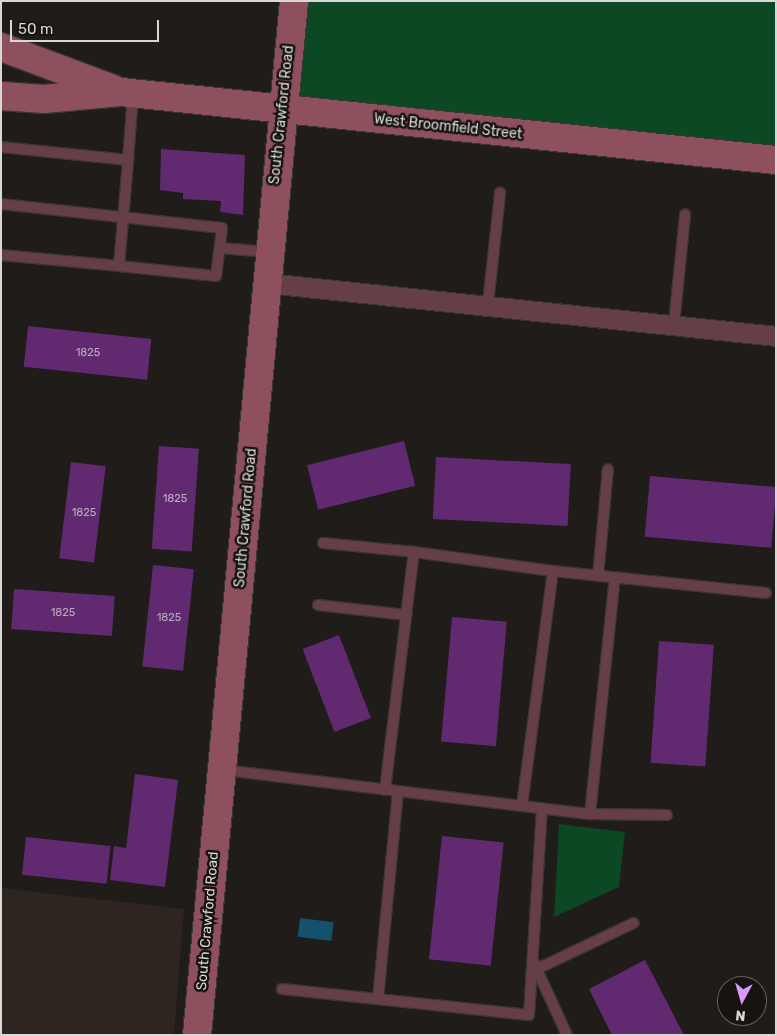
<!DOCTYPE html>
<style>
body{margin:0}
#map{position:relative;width:777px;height:1036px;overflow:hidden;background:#1f1c1a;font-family:Rubik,sans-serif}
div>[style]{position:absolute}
.built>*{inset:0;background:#2e2420}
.green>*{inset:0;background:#0b4823}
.water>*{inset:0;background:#15506d;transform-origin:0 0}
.building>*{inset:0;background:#612a70;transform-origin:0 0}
.roads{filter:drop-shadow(1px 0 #393634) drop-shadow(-1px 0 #393634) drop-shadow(0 1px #393634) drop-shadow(0 -1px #393634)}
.lane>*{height:10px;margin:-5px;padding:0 5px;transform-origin:5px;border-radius:5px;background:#663e46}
.street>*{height:19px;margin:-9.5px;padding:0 9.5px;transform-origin:9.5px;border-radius:9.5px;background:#663e46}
.secondary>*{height:28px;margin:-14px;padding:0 14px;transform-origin:14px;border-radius:14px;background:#8f505d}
span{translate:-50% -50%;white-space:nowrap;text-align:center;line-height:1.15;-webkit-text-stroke:5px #161311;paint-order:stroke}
.number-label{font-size:11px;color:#bcacbd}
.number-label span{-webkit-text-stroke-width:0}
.street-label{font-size:14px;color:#dad8d7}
.frame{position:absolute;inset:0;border:2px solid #dad8d7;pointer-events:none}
.north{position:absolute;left:717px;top:976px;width:50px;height:50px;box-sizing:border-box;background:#161311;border:1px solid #646260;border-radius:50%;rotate:186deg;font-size:14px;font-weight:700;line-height:20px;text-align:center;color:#dad8d7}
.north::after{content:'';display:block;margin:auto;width:18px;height:22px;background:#d89af8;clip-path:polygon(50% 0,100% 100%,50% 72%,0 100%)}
.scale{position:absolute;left:10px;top:20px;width:149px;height:22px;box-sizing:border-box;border:2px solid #dad8d7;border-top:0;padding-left:6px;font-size:15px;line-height:18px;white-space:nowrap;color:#dad8d7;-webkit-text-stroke:4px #161311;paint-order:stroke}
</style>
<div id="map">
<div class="built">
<i style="clip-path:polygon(1px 888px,184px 909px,174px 1035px,1px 1035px)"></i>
</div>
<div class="green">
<i style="clip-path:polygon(292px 1px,776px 1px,776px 155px,281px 103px)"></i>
<i style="clip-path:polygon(559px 824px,625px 832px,619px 887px,554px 917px)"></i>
</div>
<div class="water">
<i style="left:300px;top:918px;width:34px;height:19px;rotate:7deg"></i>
</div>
<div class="building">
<i style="clip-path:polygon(161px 149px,245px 155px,243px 215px,220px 212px,221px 201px,183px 199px,183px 193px,160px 190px)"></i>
<i style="left:28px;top:326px;width:124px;height:41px;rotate:6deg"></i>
<i style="left:404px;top:441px;width:46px;height:100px;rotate:76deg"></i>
<i style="left:159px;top:446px;width:40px;height:103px;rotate:4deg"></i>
<i style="left:436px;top:457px;width:135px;height:62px;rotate:3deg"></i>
<i style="left:71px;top:462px;width:35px;height:97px;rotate:7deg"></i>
<i style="left:650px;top:476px;width:127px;height:61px;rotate:5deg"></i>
<i style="left:153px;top:565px;width:41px;height:102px;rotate:6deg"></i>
<i style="left:14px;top:589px;width:101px;height:40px;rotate:4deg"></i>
<i style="left:452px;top:617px;width:55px;height:125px;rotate:5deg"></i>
<i style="left:339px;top:635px;width:89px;height:39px;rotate:69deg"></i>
<i style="left:659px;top:641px;width:55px;height:122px;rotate:4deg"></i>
<i style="clip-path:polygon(135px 774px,178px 780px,165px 887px,110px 880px,114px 846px,126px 848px)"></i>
<i style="left:442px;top:836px;width:62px;height:124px;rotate:6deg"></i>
<i style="left:26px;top:837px;width:85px;height:38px;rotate:6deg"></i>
<i style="clip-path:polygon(645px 960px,684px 1035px,612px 1035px,589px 989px)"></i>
</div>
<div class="roads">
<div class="lane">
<i style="left:1px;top:147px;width:128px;rotate:5.8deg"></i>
<i style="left:128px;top:160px;width:65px;rotate:-85.6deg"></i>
<i style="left:1px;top:204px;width:222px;rotate:6.2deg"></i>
<i style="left:222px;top:228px;width:48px;rotate:97.1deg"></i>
<i style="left:216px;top:276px;width:98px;rotate:-174.1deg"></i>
<i style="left:220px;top:248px;width:49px;rotate:4.7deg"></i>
<i style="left:1px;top:255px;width:119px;rotate:5.3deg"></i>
<i style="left:119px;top:266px;width:106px;rotate:-85.1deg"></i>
<i style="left:488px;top:304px;width:112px;rotate:-83.8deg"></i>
<i style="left:674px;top:324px;width:110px;rotate:-84.2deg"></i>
<i style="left:323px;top:543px;width:91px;rotate:5.6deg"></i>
<i style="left:598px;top:576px;width:107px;rotate:-84.7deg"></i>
<i style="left:318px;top:605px;width:89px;rotate:6.5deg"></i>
<i style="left:224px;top:770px;width:369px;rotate:6.9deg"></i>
<i style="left:590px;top:814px;width:77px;rotate:0.7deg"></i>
<i style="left:385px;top:790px;width:240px;rotate:-83.1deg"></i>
<i style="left:414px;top:552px;width:140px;rotate:7.8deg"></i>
<i style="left:522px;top:806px;width:237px;rotate:-82.5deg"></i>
<i style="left:553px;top:571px;width:214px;rotate:5.9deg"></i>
<i style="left:590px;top:814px;width:238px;rotate:-84deg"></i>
<i style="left:534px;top:963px;width:79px;rotate:65.4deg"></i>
<i style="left:537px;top:969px;width:107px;rotate:-25.4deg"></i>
<i style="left:282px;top:989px;width:248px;rotate:6deg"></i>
<i style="left:529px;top:1015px;width:207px;rotate:-86.4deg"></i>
<i style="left:378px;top:999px;width:208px;rotate:-84.5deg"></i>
</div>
<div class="street">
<i style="left:267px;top:283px;width:512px;rotate:5.94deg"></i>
</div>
<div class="secondary">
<i style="left:1px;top:47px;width:120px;rotate:20.6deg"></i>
<i style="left:1px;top:96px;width:43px;rotate:4deg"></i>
<i style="left:44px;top:99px;width:77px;rotate:-5.2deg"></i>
<i style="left:121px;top:92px;width:659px;rotate:5.93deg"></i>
<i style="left:197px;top:1035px;width:1039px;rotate:-84.64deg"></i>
</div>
</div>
<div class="number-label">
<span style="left:88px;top:353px">1825</span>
<span style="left:175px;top:499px">1825</span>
<span style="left:84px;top:513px">1825</span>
<span style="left:63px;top:613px">1825</span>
<span style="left:169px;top:618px">1825</span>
</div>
<div class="street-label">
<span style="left:282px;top:115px;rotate:-84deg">South Crawford Road</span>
<span style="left:448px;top:127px;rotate:6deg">West Broomfield Street</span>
<span style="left:246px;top:518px;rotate:-85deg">South Crawford Road</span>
<span style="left:208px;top:921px;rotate:-85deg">South Crawford Road</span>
</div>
<div class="frame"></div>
<div class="north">N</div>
<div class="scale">50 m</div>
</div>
